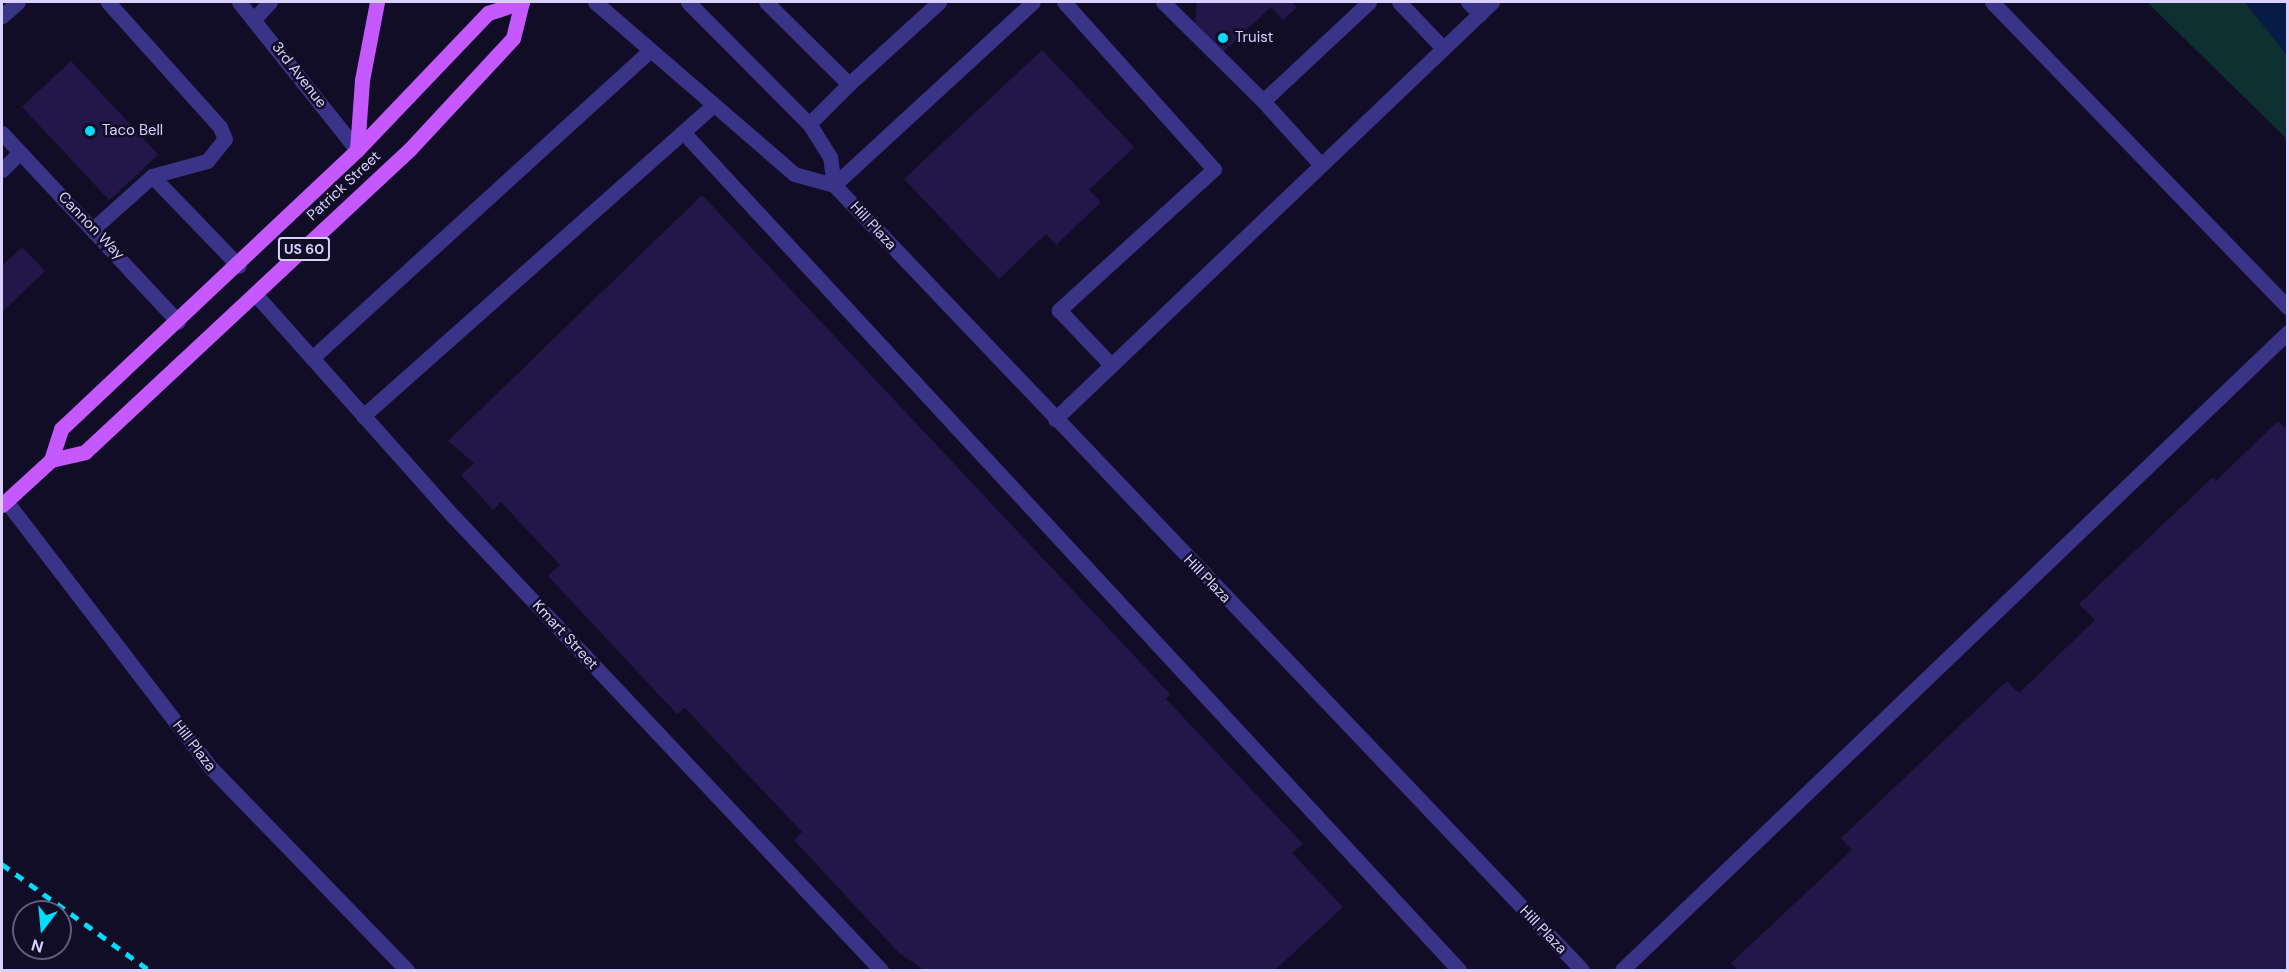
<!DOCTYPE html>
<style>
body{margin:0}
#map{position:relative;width:2289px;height:972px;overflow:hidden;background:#120d26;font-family:"DM Sans",sans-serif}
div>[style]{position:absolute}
.green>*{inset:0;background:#0f3030}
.water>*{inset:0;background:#061c46}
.building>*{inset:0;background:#221748;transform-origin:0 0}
.lane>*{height:15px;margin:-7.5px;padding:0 7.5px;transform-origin:7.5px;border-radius:7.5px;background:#393488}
.street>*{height:15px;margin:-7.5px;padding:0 7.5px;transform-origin:7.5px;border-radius:7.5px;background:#393488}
.primary>*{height:15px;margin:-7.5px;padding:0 7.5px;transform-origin:7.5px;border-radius:7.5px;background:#c558ff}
.rail>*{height:4.5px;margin-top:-2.25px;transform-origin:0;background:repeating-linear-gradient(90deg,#00ddfc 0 9px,transparent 0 17px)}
.dots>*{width:16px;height:16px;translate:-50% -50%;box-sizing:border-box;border:3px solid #120d26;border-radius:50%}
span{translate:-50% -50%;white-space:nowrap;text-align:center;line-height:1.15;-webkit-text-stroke:5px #120d26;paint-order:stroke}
.shield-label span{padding:2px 4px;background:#120d26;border:2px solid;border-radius:4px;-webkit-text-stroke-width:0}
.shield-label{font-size:14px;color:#d8d1ff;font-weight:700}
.poi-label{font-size:15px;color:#d8d1ff}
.left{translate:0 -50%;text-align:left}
.street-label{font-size:15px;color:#d8d1ff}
.frame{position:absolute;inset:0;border:3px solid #d8d1ff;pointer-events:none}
.north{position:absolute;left:12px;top:900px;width:60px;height:60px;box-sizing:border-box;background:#120d26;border:2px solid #615b7d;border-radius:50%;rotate:196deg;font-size:16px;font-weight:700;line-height:24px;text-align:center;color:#d8d1ff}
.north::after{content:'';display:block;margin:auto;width:21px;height:27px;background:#00ddfc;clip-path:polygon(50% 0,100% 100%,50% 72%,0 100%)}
</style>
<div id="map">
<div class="green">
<i style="clip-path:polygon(2147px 2px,2245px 2px,2287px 55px,2287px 139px)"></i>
</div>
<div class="water">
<i style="clip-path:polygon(2245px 2px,2287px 2px,2287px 55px)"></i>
</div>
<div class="building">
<i style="clip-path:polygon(1197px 2px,1291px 2px,1297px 7px,1283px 20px,1271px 7px,1222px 53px,1195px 24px)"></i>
<i style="clip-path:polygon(1042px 50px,1134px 147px,1089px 190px,1101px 202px,1056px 245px,1046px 234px,999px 279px,904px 179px)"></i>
<i style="left:71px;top:61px;width:128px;height:67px;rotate:47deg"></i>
<i style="clip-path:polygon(702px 195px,1170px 694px,1166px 699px,1303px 844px,1292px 853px,1343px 907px,1275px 970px,924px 970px,898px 952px,794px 840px,802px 832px,685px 708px,677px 714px,548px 576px,560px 565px,501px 502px,493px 510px,461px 475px,474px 463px,448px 441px)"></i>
<i style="clip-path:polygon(22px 247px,45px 271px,2px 312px,2px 266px)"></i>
<i style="clip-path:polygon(2278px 421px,2288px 431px,2288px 970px,1738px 970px,1731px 963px,1852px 850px,1841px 838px,2007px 681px,2019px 693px,2095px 620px,2079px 604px,2213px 477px,2216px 481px)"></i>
</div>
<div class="lane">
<i style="left:766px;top:2px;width:117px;rotate:44.7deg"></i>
<i style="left:849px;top:84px;width:122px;rotate:-42.3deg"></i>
<i style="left:1064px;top:2px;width:224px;rotate:48.1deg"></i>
<i style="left:1214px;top:169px;width:210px;rotate:137.7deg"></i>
<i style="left:1059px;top:310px;width:76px;rotate:46.6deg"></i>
<i style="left:1163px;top:2px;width:141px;rotate:44.7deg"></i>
<i style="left:1399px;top:2px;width:64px;rotate:46.3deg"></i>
<i style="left:1468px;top:2px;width:17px;rotate:45deg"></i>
<i style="left:1992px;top:2px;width:425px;rotate:45.9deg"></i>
<i style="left:2px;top:16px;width:21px;rotate:-41deg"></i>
<i style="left:255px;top:18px;width:22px;rotate:-47deg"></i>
<i style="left:809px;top:124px;width:57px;rotate:-45deg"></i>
<i style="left:683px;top:132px;width:1142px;rotate:47.2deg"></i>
<i style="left:2px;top:133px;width:258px;rotate:47deg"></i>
<i style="left:1321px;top:165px;width:86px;rotate:-132.2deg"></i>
<i style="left:1263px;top:101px;width:145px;rotate:-43deg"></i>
<i style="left:2px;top:170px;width:25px;rotate:-45deg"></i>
<i style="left:152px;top:176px;width:125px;rotate:46deg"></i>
<i style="left:834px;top:185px;width:270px;rotate:-42.6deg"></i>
<i style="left:93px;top:229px;width:79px;rotate:-41.9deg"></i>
<i style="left:152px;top:176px;width:57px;rotate:-15.3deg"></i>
<i style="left:207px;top:161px;width:28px;rotate:-51deg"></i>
<i style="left:225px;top:139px;width:13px;rotate:-113deg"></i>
<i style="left:220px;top:127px;width:168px;rotate:-131.9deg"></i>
<i style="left:256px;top:295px;width:296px;rotate:48.3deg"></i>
<i style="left:453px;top:516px;width:624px;rotate:46.69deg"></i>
<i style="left:312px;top:358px;width:457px;rotate:-42.3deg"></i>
<i style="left:363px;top:416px;width:468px;rotate:-41.6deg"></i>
<i style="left:1055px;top:419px;width:604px;rotate:-43.66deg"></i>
<i style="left:1622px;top:970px;width:922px;rotate:-43.77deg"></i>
</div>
<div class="street">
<i style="left:239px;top:2px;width:189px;rotate:51.4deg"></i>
<i style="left:595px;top:2px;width:263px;rotate:40.8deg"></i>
<i style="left:794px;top:174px;width:41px;rotate:15.4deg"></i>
<i style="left:834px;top:185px;width:28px;rotate:-98deg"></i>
<i style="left:830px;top:157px;width:39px;rotate:-122deg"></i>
<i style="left:809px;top:124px;width:172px;rotate:-134.8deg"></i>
<i style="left:834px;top:185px;width:1084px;rotate:46.38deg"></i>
<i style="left:6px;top:501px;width:338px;rotate:52.5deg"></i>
<i style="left:212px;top:769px;width:280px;rotate:45.9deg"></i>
</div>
<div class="primary">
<i style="left:357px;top:150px;width:70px;rotate:-85.9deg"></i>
<i style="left:362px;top:80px;width:79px;rotate:-79.1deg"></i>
<i style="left:51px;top:460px;width:35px;rotate:-13deg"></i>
<i style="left:85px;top:452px;width:444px;rotate:-43deg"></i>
<i style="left:410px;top:149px;width:151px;rotate:-47.1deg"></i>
<i style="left:513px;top:38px;width:37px;rotate:-76deg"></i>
<i style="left:2px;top:505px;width:67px;rotate:-42.6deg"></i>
<i style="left:51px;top:460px;width:33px;rotate:-72deg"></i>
<i style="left:61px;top:429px;width:407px;rotate:-43.3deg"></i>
<i style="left:357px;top:150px;width:190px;rotate:-46.3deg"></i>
<i style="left:488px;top:13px;width:36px;rotate:-18deg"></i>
</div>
<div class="rail">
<i style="left:2px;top:864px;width:181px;rotate:35.8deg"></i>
</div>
<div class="dots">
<i style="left:1223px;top:38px;background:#00ddfc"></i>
<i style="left:90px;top:131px;background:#00ddfc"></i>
</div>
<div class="shield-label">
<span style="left:304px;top:249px">US 60</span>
</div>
<div class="poi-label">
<span class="left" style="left:1235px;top:38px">Truist</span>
<span class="left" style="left:102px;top:131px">Taco Bell</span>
</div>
<div class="street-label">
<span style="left:299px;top:75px;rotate:52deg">3rd Avenue</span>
<span style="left:344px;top:186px;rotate:-43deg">Patrick Street</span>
<span style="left:91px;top:226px;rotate:46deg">Cannon Way</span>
<span style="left:873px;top:226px;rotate:47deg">Hill Plaza</span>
<span style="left:1207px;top:579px;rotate:46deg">Hill Plaza</span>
<span style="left:565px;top:635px;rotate:47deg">Kmart Street</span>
<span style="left:194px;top:746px;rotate:52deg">Hill Plaza</span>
<span style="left:1543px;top:930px;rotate:46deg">Hill Plaza</span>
</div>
<div class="frame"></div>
<div class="north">N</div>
</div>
